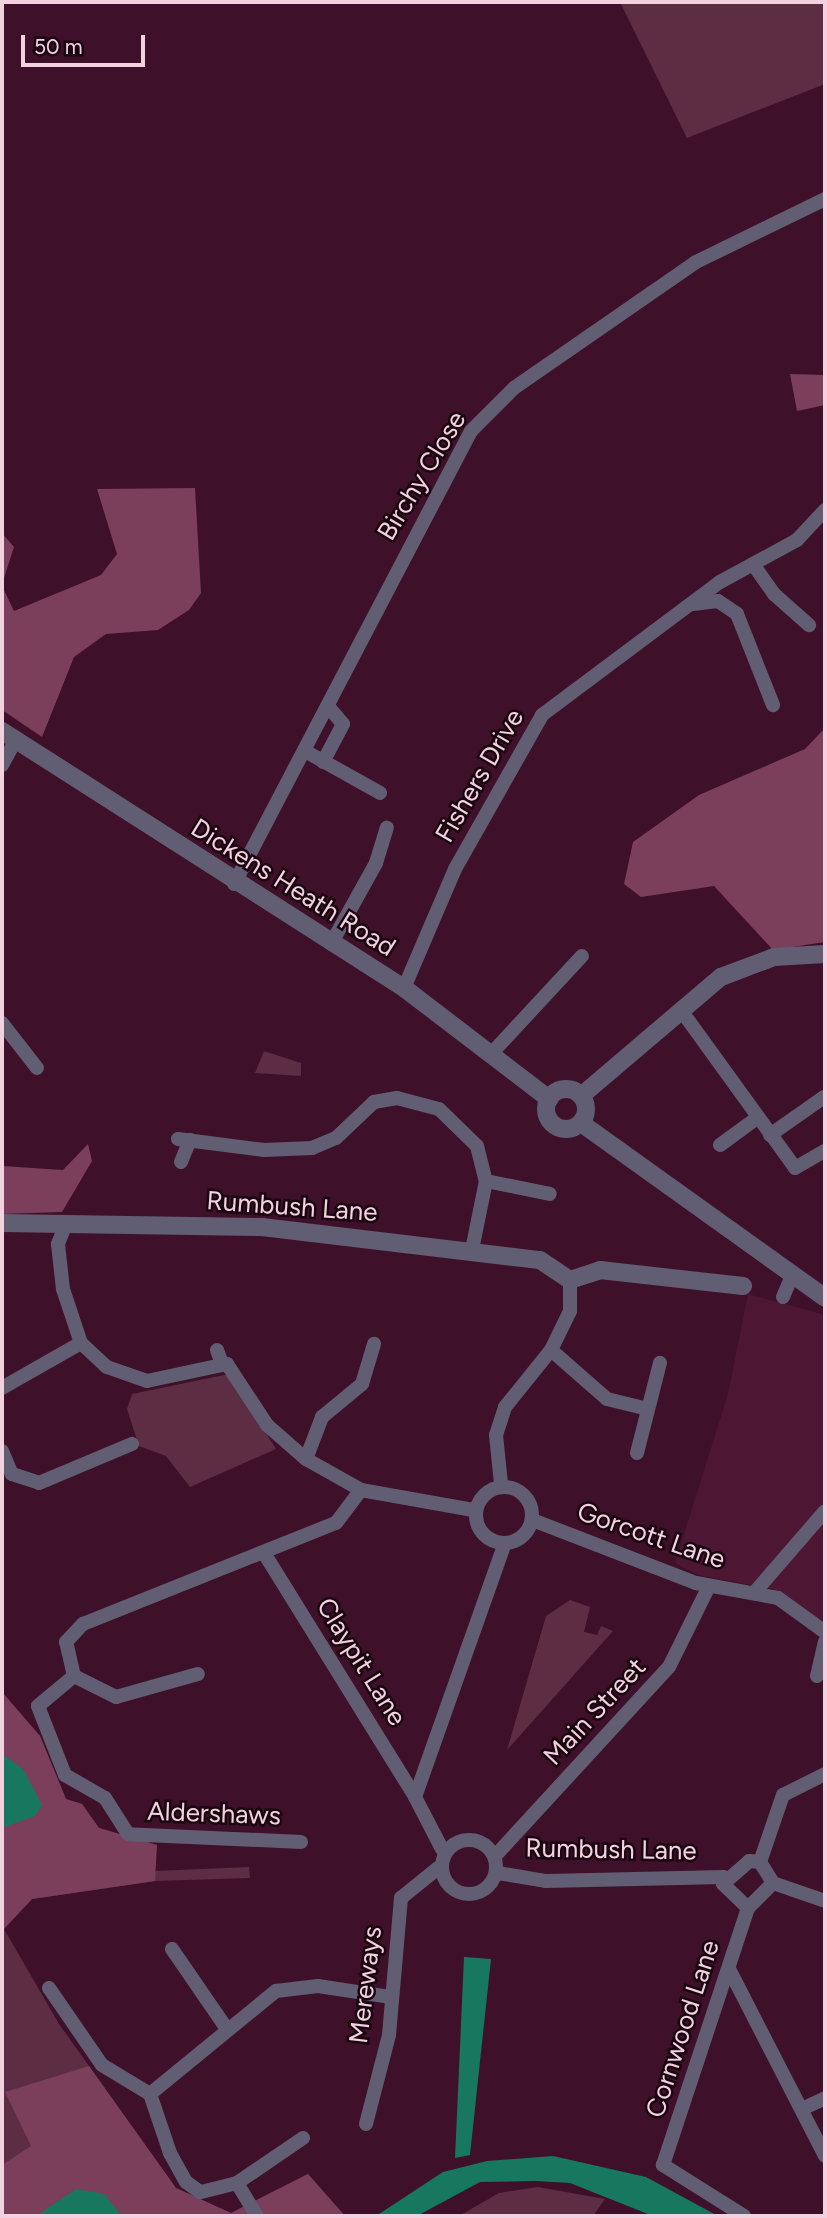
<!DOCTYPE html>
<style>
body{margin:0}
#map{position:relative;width:827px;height:2218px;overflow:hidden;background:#3f1029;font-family:Figtree,sans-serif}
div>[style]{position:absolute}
.built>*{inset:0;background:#4d1633}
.green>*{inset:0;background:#5c2d43}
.forest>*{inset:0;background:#7b3e5b}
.water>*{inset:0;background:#18775f}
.minor>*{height:14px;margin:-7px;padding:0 7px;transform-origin:7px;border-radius:7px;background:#615e74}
.minor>.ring{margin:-7px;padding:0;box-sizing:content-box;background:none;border:14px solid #615e74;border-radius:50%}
.tertiary>*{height:18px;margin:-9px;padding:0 9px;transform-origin:9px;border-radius:9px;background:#615e74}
.tertiary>.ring{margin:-9px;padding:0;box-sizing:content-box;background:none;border:18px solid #615e74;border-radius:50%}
span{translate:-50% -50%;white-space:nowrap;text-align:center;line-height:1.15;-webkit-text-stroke:5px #1a0610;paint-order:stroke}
.street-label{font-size:26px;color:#f2d2df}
.frame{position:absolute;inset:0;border:4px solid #f2d2df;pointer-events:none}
.scale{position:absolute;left:21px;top:35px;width:124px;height:32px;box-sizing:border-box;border:4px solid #f2d2df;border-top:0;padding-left:9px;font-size:21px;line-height:24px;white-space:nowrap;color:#f2d2df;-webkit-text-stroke:5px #1a0610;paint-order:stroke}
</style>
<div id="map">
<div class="built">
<i style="clip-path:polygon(748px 1294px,825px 1315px,825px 1624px,812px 1621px,772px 1589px,699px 1575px,675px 1563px,728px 1394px)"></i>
</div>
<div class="green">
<i style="clip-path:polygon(620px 2px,825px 2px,825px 84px,687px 138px)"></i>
<i style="clip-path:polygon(264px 1051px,301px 1063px,301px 1076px,255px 1073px)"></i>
<i style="clip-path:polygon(229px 1374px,276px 1449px,190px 1487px,166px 1456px,139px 1446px,127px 1409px,132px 1394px)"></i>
<i style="clip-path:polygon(570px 1600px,590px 1607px,584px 1632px,597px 1635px,601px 1626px,613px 1631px,507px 1750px,546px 1616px)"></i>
<i style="clip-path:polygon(2px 1692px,40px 1736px,66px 1799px,82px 1804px,99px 1828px,157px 1845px,154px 1871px,249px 1867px,250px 1878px,155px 1881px,32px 1899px,4px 1929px,59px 2024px,176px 2188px,231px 2213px,308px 2174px,345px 2216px,2px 2216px)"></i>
<i style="clip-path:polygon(538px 2187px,605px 2199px,593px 2216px,459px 2216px,499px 2193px)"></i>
</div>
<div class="forest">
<i style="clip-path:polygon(790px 374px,825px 375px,825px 405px,797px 411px)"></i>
<i style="clip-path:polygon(195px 488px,201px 593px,189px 610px,158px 630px,106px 634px,74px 657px,42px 737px,2px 710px,2px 586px,14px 611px,101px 575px,117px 554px,97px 489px)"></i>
<i style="clip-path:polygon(2px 533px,14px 547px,2px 584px)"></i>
<i style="clip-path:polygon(825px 728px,825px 942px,773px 950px,714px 886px,641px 897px,624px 884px,633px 842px,699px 795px,805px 749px)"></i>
<i style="clip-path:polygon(88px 1144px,92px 1161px,62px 1212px,2px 1214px,2px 1166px,63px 1170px)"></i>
<i style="clip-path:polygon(2px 1692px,40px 1736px,66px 1799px,82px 1804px,99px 1828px,157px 1845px,155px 1881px,32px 1899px,2px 1931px)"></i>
<i style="clip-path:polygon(89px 2066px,176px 2188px,231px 2213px,308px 2174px,345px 2216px,2px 2216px,2px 2165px,31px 2146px,5px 2092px)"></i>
</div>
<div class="water">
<i style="clip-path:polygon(2px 1754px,23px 1769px,42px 1805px,35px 1816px,2px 1828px)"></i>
<i style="clip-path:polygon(464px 1957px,491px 1959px,470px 2155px,455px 2158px)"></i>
<i style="clip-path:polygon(553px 2156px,646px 2177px,718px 2216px,653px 2216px,570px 2183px,536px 2181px,480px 2182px,417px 2216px,376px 2216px,443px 2172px,487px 2161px)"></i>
<i style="clip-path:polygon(76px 2189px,104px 2194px,122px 2216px,36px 2216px)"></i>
</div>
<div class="minor">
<i style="left:753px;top:564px;width:37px;rotate:55deg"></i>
<i style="left:774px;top:594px;width:47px;rotate:41.5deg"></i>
<i style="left:693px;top:604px;width:25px;rotate:-7deg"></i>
<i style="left:718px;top:601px;width:23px;rotate:34deg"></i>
<i style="left:737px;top:614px;width:98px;rotate:68.4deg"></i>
<i style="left:305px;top:751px;width:86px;rotate:29.2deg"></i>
<i style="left:323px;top:762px;width:43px;rotate:-62.2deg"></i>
<i style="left:343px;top:724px;width:23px;rotate:-130deg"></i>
<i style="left:2px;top:765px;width:29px;rotate:-61deg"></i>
<i style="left:234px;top:884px;width:511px;rotate:-62.38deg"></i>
<i style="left:471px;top:431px;width:61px;rotate:-45deg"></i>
<i style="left:514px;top:388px;width:221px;rotate:-34.7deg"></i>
<i style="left:696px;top:262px;width:144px;rotate:-26deg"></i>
<i style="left:331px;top:944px;width:93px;rotate:-60.9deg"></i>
<i style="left:376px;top:863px;width:37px;rotate:-73deg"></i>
<i style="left:404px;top:988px;width:129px;rotate:-66.8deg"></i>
<i style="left:455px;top:869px;width:177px;rotate:-60.5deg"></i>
<i style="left:542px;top:715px;width:222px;rotate:-36.8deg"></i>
<i style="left:720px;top:582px;width:88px;rotate:-28.6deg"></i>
<i style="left:797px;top:540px;width:41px;rotate:-47deg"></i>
<i style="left:683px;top:1013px;width:191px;rotate:54.1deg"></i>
<i style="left:795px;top:1168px;width:34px;rotate:-30deg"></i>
<i style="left:2px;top:1023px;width:57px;rotate:52.1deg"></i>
<i style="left:490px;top:1055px;width:135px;rotate:-47.1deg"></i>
<i style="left:770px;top:1135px;width:66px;rotate:-35.1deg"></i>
<i style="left:178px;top:1139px;width:87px;rotate:7.3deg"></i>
<i style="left:264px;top:1150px;width:48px;rotate:-2.4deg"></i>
<i style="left:312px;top:1148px;width:26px;rotate:-23deg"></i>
<i style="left:336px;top:1138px;width:52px;rotate:-43.5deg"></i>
<i style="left:374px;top:1102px;width:23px;rotate:-10deg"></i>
<i style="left:397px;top:1098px;width:43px;rotate:14.7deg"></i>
<i style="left:439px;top:1109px;width:53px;rotate:44.2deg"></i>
<i style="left:477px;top:1146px;width:36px;rotate:76deg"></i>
<i style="left:486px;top:1181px;width:70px;rotate:101.5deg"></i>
<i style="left:720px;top:1145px;width:46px;rotate:-36.1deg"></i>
<i style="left:181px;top:1162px;width:24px;rotate:-68deg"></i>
<i style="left:486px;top:1181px;width:65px;rotate:11.5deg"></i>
<i style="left:66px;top:1224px;width:22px;rotate:112deg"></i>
<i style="left:58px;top:1244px;width:45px;rotate:83.7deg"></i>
<i style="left:63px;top:1289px;width:57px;rotate:71.6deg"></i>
<i style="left:81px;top:1343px;width:35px;rotate:43deg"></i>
<i style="left:107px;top:1367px;width:42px;rotate:19.3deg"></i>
<i style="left:147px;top:1381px;width:82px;rotate:-12deg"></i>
<i style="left:227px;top:1364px;width:73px;rotate:56.7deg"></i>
<i style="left:267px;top:1425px;width:52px;rotate:41.1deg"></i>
<i style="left:306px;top:1459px;width:63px;rotate:29.4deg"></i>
<i style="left:361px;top:1490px;width:114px;rotate:10.1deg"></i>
<i style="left:783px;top:1297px;width:21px;rotate:-67deg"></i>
<i style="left:217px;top:1350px;width:15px;rotate:70deg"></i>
<i style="left:551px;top:1350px;width:74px;rotate:41.2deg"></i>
<i style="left:607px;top:1399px;width:42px;rotate:13.7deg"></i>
<i style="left:2px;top:1388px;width:91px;rotate:-29.7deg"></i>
<i style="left:2px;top:1451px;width:25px;rotate:67deg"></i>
<i style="left:12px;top:1474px;width:28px;rotate:18deg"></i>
<i style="left:39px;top:1483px;width:101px;rotate:-22.8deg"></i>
<i style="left:637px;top:1453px;width:93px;rotate:-75.7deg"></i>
<i style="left:306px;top:1459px;width:45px;rotate:-69.1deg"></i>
<i style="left:322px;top:1417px;width:52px;rotate:-39.5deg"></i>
<i style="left:362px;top:1384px;width:42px;rotate:-73.3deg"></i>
<i style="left:501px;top:1484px;width:49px;rotate:-95.8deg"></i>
<i style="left:496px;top:1435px;width:29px;rotate:-72deg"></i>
<i style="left:505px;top:1407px;width:73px;rotate:-51.1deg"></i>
<i style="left:551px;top:1350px;width:43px;rotate:-64deg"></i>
<i style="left:570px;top:1311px;width:31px;rotate:-90deg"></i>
<i class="ring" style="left:476px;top:1487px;width:42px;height:42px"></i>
<i style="left:535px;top:1521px;width:173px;rotate:21.1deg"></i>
<i style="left:696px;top:1583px;width:83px;rotate:10.4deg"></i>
<i style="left:778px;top:1598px;width:58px;rotate:35.9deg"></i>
<i style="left:264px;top:1553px;width:287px;rotate:58.2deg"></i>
<i style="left:754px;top:1593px;width:108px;rotate:-49.1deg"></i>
<i style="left:74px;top:1676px;width:47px;rotate:26.6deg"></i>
<i style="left:116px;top:1697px;width:85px;rotate:-15.7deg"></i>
<i style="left:817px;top:1676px;width:35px;rotate:-77deg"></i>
<i class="ring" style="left:442px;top:1840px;width:40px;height:40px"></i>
<i style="left:301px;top:1842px;width:173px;rotate:-177.4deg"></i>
<i style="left:128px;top:1834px;width:43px;rotate:-122.6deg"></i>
<i style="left:105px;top:1798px;width:46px;rotate:-150.1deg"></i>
<i style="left:65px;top:1775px;width:74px;rotate:-111.4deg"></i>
<i style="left:38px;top:1706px;width:47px;rotate:-39.8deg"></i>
<i style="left:74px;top:1676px;width:35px;rotate:-103deg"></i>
<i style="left:66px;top:1642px;width:25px;rotate:-47deg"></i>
<i style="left:83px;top:1624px;width:272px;rotate:-21.8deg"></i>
<i style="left:336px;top:1523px;width:41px;rotate:-52.9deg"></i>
<i style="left:442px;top:1849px;width:59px;rotate:-117.4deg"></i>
<i style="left:415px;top:1797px;width:264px;rotate:-70.5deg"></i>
<i style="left:496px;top:1855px;width:255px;rotate:-47.4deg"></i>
<i style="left:669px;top:1667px;width:90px;rotate:-63.7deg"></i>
<i style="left:760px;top:1862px;width:71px;rotate:-71.1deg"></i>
<i style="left:783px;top:1795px;width:47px;rotate:-26.6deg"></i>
<i style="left:498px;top:1873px;width:49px;rotate:9.5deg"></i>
<i style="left:546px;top:1881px;width:178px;rotate:-1.3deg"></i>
<i style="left:773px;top:1883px;width:35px;rotate:135deg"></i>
<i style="left:748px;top:1908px;width:35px;rotate:-136deg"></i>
<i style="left:723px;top:1884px;width:35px;rotate:-41deg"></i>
<i style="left:749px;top:1861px;width:11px;rotate:5deg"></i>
<i style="left:760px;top:1862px;width:25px;rotate:58deg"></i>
<i style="left:773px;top:1883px;width:55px;rotate:19.1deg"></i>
<i style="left:172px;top:1949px;width:97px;rotate:55.5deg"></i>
<i style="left:729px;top:1969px;width:210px;rotate:62.8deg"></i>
<i style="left:49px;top:1988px;width:93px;rotate:55.5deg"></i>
<i style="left:102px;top:2065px;width:56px;rotate:31.1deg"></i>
<i style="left:804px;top:2108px;width:23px;rotate:-25deg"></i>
<i style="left:366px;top:2124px;width:92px;rotate:-75.5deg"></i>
<i style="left:389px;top:2035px;width:138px;rotate:-85deg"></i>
<i style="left:401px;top:1898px;width:48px;rotate:-39deg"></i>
<i style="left:303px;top:2138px;width:80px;rotate:145.7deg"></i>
<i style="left:237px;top:2183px;width:38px;rotate:166deg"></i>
<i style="left:200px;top:2192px;width:17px;rotate:-144deg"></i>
<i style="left:186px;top:2182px;width:33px;rotate:-119deg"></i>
<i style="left:170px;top:2153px;width:62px;rotate:-108.7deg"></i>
<i style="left:150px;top:2094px;width:163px;rotate:-39.3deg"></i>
<i style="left:276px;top:1991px;width:42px;rotate:-6.8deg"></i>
<i style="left:318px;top:1986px;width:74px;rotate:8.6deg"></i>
<i style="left:237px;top:2183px;width:39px;rotate:59deg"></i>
<i style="left:744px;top:2216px;width:96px;rotate:-147.8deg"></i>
<i style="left:663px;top:2165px;width:271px;rotate:-71.7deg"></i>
</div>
<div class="tertiary">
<i style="left:2px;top:731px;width:477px;rotate:32.6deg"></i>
<i style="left:404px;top:988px;width:183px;rotate:37.4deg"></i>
<i class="ring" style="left:546px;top:1089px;width:22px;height:22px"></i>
<i style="left:581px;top:1096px;width:184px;rotate:-40.4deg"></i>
<i style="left:721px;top:977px;width:57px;rotate:-20.7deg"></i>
<i style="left:774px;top:957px;width:51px;rotate:-3.4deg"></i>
<i style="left:581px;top:1123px;width:300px;rotate:35.6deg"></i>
<i style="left:2px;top:1223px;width:260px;rotate:0.9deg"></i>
<i style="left:262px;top:1227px;width:280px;rotate:6.8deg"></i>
<i style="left:540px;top:1260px;width:36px;rotate:34deg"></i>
<i style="left:570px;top:1280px;width:32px;rotate:-18deg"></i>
<i style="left:600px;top:1270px;width:144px;rotate:6.4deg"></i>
</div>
<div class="street-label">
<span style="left:422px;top:476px;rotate:-59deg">Birchy Close</span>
<span style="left:480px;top:776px;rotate:-60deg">Fishers Drive</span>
<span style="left:293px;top:888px;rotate:32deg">Dickens Heath Road</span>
<span style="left:292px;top:1207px;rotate:4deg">Rumbush Lane</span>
<span style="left:651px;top:1536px;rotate:19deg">Gorcott Lane</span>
<span style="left:361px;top:1662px;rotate:58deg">Claypit Lane</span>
<span style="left:595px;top:1712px;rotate:-47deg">Main Street</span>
<span style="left:214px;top:1814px;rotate:2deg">Aldershaws</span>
<span style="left:611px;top:1850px;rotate:1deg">Rumbush Lane</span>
<span style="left:366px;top:1985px;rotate:-83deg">Mereways</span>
<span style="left:683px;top:2029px;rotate:-72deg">Cornwood Lane</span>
</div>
<div class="frame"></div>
<div class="scale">50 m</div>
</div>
